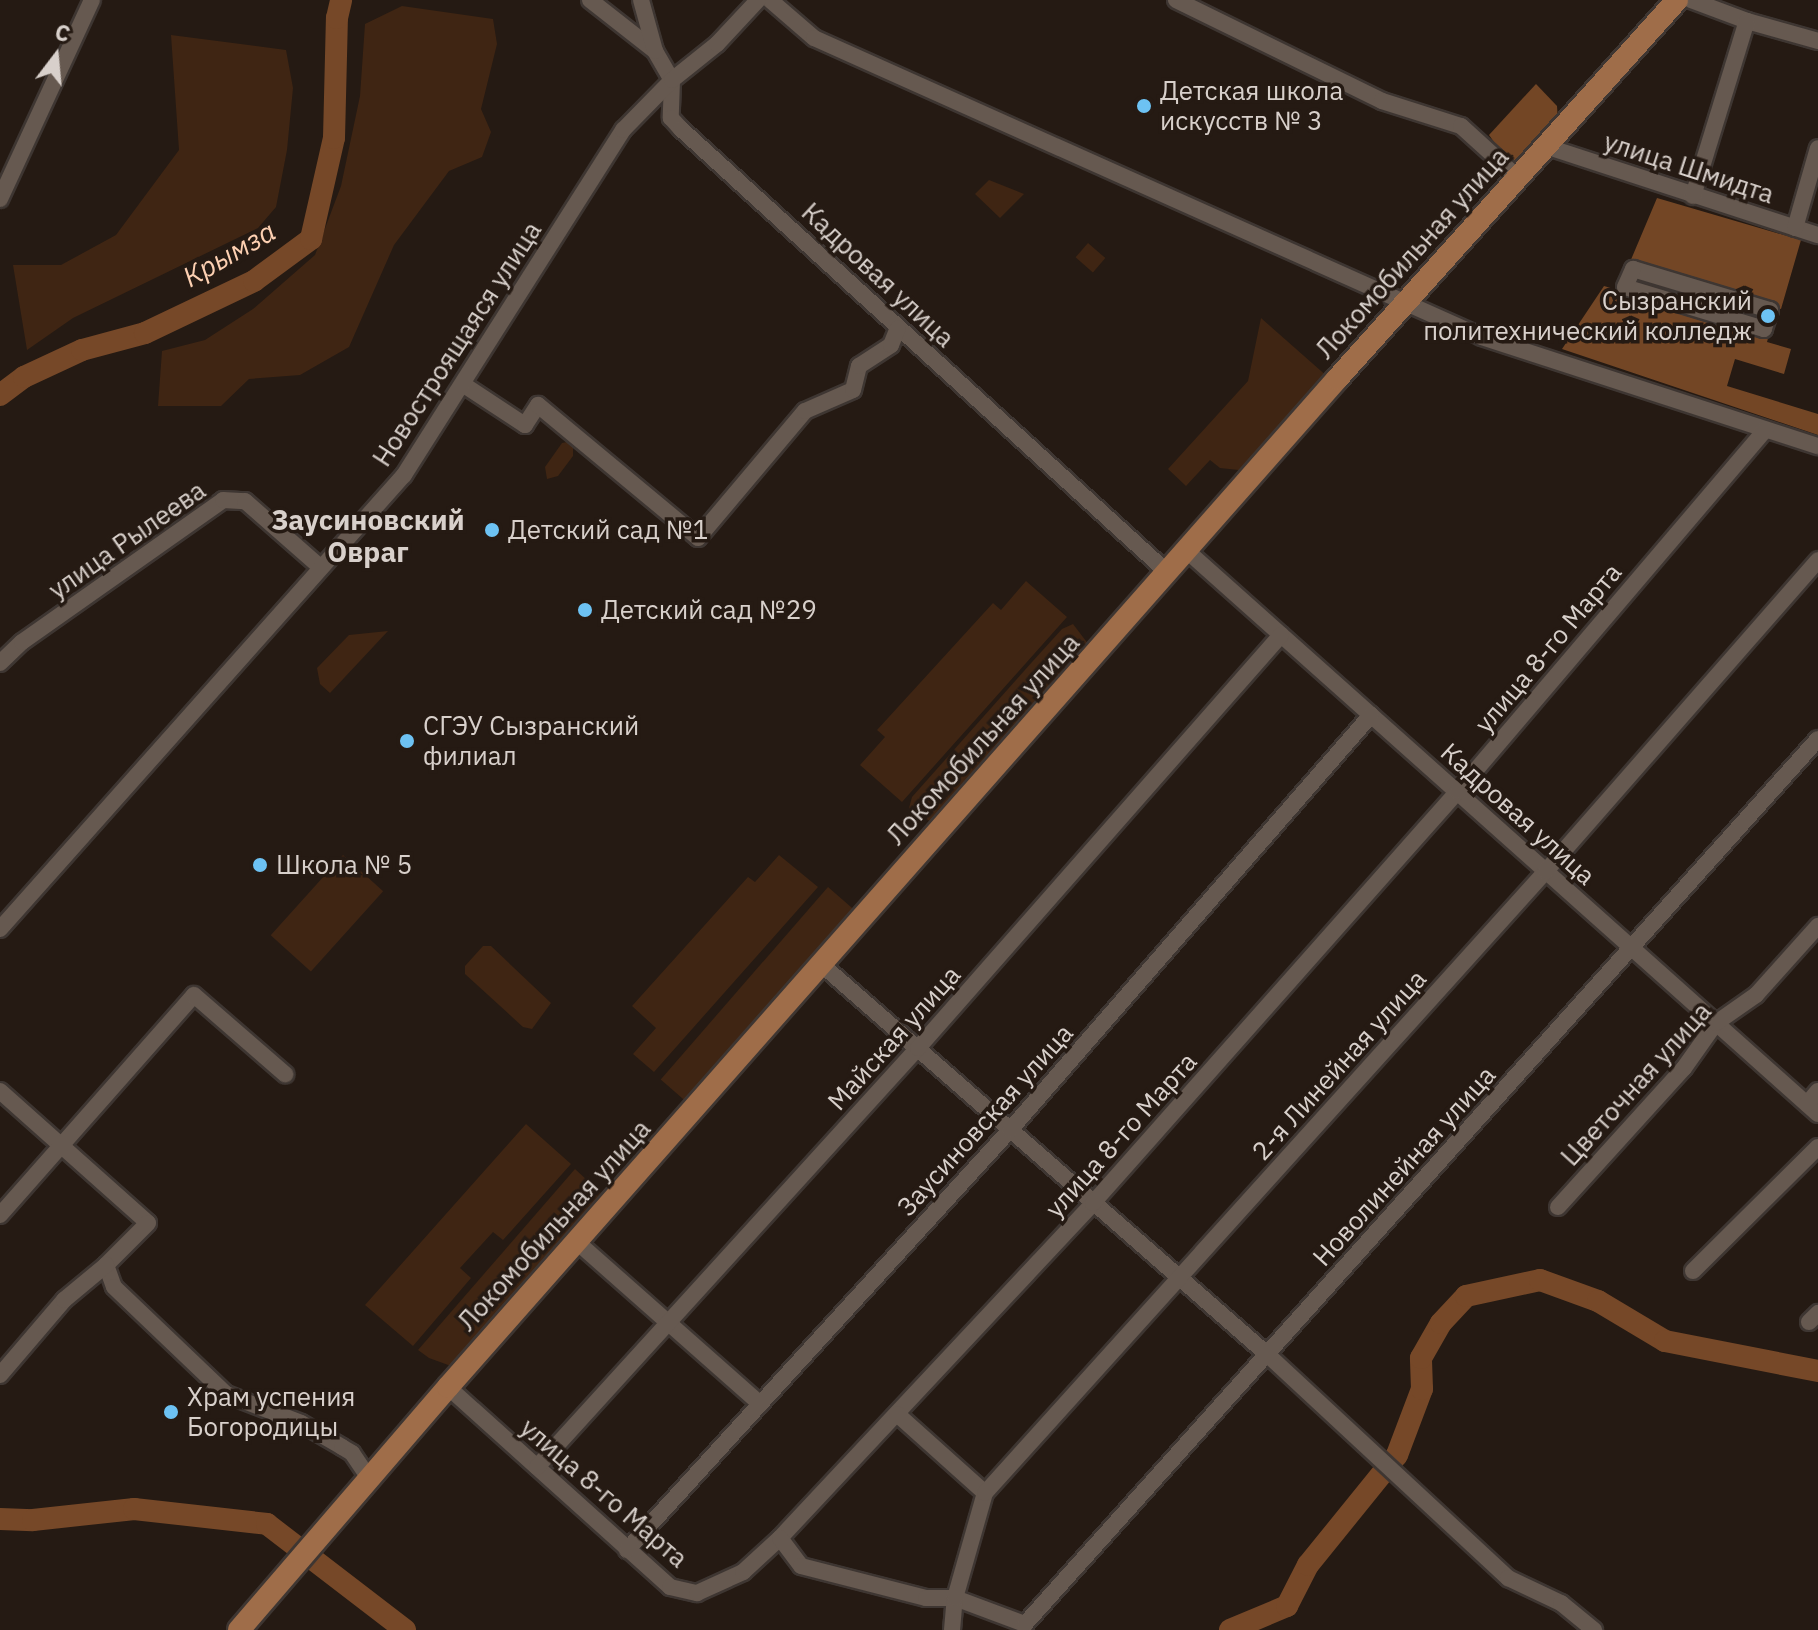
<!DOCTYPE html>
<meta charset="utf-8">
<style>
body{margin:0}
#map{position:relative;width:1818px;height:1630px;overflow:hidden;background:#251a13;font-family:"IBM Plex Sans",sans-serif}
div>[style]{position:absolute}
.green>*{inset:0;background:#3f2513;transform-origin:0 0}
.forest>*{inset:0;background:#734625}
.river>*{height:22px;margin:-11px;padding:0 11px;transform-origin:11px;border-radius:11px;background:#764828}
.roads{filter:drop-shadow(2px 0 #3e3632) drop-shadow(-2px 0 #3e3632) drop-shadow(0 2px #3e3632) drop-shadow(0 -2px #3e3632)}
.minor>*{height:16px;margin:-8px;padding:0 8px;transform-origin:8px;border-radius:8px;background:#665950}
.major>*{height:22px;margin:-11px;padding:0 11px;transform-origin:11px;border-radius:11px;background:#9f6d49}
.dots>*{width:22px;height:22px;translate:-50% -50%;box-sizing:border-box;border:4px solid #251a13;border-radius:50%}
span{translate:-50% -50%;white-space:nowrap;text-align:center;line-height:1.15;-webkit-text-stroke:7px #251a13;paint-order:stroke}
.poi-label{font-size:26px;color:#d8d0cb}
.left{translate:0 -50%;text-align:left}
.right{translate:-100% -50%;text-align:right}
.street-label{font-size:26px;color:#d8d0cb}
.water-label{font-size:28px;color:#fdd0b2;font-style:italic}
.neighbourhood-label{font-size:28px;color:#d8d0cb;font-weight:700}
.north{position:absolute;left:16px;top:16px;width:80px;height:80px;-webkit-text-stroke:6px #251a13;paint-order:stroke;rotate:16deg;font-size:22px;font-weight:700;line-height:32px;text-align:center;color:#d8d0cb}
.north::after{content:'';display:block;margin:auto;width:28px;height:36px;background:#d8d0cb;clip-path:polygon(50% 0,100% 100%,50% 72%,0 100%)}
</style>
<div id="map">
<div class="green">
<i style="clip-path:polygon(402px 6px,493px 19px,497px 44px,481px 109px,491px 132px,482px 157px,449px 171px,394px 245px,349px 347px,300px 375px,249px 379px,221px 406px,158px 406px,162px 351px,205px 340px,253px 309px,315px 255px,341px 186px,360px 96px,365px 24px)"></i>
<i style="clip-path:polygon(171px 35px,286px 50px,293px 88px,287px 150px,276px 207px,258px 228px,73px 318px,27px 350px,13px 265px,61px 265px,116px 235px,179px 150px)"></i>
<i style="clip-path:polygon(989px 180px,1024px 194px,1000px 218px,975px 194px)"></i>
<i style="left:1088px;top:243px;width:23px;height:19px;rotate:41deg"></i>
<i style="clip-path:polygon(1261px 318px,1329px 378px,1248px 471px,1220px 468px,1210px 460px,1186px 486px,1168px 469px,1248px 381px)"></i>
<i style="clip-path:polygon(567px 442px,573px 445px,573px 456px,558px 476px,547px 479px,545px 467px,562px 443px)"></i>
<i style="clip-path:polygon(1026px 581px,1067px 617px,902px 802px,860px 765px,885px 737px,877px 730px,993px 603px,1001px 610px)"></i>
<i style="clip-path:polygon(1073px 624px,1089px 645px,934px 822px,920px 818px,909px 808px,912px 797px,1032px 662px,1062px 629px)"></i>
<i style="clip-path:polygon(388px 631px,330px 693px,320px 684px,317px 668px,349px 635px)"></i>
<i style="left:343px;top:855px;width:54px;height:108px;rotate:42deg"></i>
<i style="clip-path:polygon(779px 855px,818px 887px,654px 1072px,633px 1054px,656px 1028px,632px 1006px,748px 877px,755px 882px)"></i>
<i style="left:828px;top:887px;width:35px;height:255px;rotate:41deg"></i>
<i style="clip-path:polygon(483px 946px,491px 946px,551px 1003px,532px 1029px,523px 1027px,465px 974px,465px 966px)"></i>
<i style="clip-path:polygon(526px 1124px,571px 1164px,503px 1240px,493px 1232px,460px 1268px,471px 1278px,413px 1346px,365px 1305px)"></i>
<i style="clip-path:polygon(575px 1169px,601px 1193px,451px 1366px,429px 1358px,418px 1350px)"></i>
</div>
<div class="forest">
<i style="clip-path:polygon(1536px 84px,1557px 106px,1558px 122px,1520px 166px,1501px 152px,1489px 135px)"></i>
<i style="clip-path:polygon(1657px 198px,1801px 240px,1781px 309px,1668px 276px,1665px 269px,1644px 262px,1639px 265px,1630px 262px)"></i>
<i style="clip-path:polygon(1604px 286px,1631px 294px,1634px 301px,1656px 307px,1663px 304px,1769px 335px,1767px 342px,1791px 349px,1784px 374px,1735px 359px,1727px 386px,1818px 414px,1818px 435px,1562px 349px)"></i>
</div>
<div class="river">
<i style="left:0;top:395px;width:30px;rotate:-37deg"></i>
<i style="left:24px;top:377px;width:64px;rotate:-25deg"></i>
<i style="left:82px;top:350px;width:65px;rotate:-15.1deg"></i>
<i style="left:145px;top:333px;width:121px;rotate:-25.5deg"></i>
<i style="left:254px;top:281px;width:71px;rotate:-36.4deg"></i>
<i style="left:311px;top:239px;width:104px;rotate:-77.2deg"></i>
<i style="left:334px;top:138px;width:120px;rotate:-88.6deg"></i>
<i style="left:337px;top:18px;width:18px;rotate:-77deg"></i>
<i style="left:0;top:1519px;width:33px;rotate:2deg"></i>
<i style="left:33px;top:1520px;width:102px;rotate:-6.2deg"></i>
<i style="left:134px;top:1509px;width:134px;rotate:6.4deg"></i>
<i style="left:267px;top:1524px;width:174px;rotate:37.5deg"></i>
<i style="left:1230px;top:1630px;width:62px;rotate:-22.8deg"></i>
<i style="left:1287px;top:1606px;width:46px;rotate:-62.9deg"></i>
<i style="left:1308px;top:1565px;width:141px;rotate:-51deg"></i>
<i style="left:1397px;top:1455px;width:71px;rotate:-69.3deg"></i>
<i style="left:1422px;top:1389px;width:31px;rotate:-92deg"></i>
<i style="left:1421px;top:1358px;width:40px;rotate:-60.3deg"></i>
<i style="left:1441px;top:1323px;width:37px;rotate:-47deg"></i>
<i style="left:1466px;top:1296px;width:76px;rotate:-12.2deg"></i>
<i style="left:1540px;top:1280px;width:62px;rotate:19.9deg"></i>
<i style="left:1598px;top:1301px;width:78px;rotate:30.8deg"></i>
<i style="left:1665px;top:1341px;width:156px;rotate:11.1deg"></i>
</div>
<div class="roads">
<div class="minor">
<i style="left:590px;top:0;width:83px;rotate:38.1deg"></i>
<i style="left:655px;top:51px;width:34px;rotate:60deg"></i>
<i style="left:672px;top:80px;width:38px;rotate:92deg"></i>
<i style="left:671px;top:118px;width:15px;rotate:48deg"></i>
<i style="left:681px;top:129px;width:658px;rotate:42.35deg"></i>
<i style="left:641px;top:0;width:53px;rotate:74.6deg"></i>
<i style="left:770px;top:0;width:58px;rotate:40.8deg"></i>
<i style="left:814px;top:38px;width:732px;rotate:24.11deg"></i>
<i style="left:1482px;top:337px;width:353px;rotate:18deg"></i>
<i style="left:1176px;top:0;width:229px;rotate:26.1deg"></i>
<i style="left:1382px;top:101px;width:83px;rotate:17.6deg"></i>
<i style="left:1461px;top:126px;width:76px;rotate:42.3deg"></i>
<i style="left:1691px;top:0;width:60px;rotate:20.6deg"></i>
<i style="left:1747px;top:21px;width:74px;rotate:15.7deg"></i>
<i style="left:1545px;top:146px;width:287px;rotate:18.1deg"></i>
<i style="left:1693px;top:196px;width:183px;rotate:-72.9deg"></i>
<i style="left:0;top:199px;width:219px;rotate:-65.2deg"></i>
<i style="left:1795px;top:228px;width:83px;rotate:-74deg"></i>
<i style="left:1633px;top:269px;width:143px;rotate:16.7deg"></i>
<i style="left:1770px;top:310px;width:20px;rotate:108deg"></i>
<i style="left:1764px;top:329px;width:145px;rotate:-163.2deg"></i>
<i style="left:1625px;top:287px;width:20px;rotate:-66deg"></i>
<i style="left:464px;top:385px;width:73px;rotate:33.3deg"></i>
<i style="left:525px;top:425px;width:24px;rotate:-57deg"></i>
<i style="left:538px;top:405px;width:208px;rotate:39.7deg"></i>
<i style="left:698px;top:538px;width:166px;rotate:-49.9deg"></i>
<i style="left:805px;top:411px;width:52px;rotate:-23.6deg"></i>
<i style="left:853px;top:390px;width:25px;rotate:-76deg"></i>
<i style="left:859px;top:366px;width:38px;rotate:-33deg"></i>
<i style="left:891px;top:345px;width:18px;rotate:-68deg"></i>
<i style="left:1186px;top:550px;width:847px;rotate:41.75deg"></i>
<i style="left:0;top:663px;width:30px;rotate:-44deg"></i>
<i style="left:22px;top:642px;width:246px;rotate:-35.2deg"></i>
<i style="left:223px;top:500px;width:22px;rotate:3deg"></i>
<i style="left:245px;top:501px;width:100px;rotate:41.3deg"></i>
<i style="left:0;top:929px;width:608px;rotate:-48.34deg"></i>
<i style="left:404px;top:475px;width:409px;rotate:-57.6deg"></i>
<i style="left:623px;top:130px;width:70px;rotate:-45.6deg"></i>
<i style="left:672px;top:80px;width:58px;rotate:-38.7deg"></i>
<i style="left:717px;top:44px;width:60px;rotate:-47deg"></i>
<i style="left:821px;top:964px;width:594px;rotate:41.18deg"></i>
<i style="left:1268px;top:1355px;width:328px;rotate:42.9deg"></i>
<i style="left:1508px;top:1578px;width:59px;rotate:25.3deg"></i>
<i style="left:1561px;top:1603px;width:43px;rotate:39.3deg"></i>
<i style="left:0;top:1091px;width:198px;rotate:41.7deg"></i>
<i style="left:148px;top:1223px;width:59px;rotate:135deg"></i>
<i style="left:106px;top:1265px;width:23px;rotate:70deg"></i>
<i style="left:114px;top:1287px;width:155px;rotate:43.7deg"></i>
<i style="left:226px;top:1394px;width:80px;rotate:21.1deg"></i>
<i style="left:301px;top:1423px;width:48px;rotate:30.3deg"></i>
<i style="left:342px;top:1447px;width:12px;rotate:31deg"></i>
<i style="left:352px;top:1453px;width:32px;rotate:56deg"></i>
<i style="left:1807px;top:1104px;width:17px;rotate:-50deg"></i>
<i style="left:1558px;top:1207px;width:188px;rotate:-47.8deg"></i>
<i style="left:1684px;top:1068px;width:55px;rotate:-54.6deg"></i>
<i style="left:1716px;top:1023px;width:49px;rotate:-35deg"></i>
<i style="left:1756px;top:995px;width:93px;rotate:-48.1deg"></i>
<i style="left:0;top:1215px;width:293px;rotate:-48.6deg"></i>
<i style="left:194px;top:995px;width:121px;rotate:41deg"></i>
<i style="left:576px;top:1241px;width:246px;rotate:41.5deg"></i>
<i style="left:1693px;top:1271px;width:176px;rotate:-44.8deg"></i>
<i style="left:1809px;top:1322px;width:13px;rotate:-45deg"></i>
<i style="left:0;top:1375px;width:99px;rotate:-49.5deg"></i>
<i style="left:64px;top:1300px;width:55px;rotate:-39.8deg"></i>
<i style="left:448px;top:1387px;width:299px;rotate:42deg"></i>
<i style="left:670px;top:1587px;width:28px;rotate:13deg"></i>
<i style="left:697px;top:1593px;width:51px;rotate:-24.5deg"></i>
<i style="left:743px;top:1572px;width:50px;rotate:-42.6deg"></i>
<i style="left:780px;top:1538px;width:458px;rotate:-46.9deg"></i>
<i style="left:1093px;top:1203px;width:550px;rotate:-48.46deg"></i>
<i style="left:1458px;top:791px;width:474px;rotate:-49.6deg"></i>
<i style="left:897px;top:1414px;width:118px;rotate:41.9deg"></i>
<i style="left:537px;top:1467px;width:566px;rotate:-47.72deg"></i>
<i style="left:918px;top:1048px;width:550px;rotate:-48.69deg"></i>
<i style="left:780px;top:1538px;width:35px;rotate:53deg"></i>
<i style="left:801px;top:1566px;width:129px;rotate:14.4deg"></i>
<i style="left:926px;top:1598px;width:29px"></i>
<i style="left:955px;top:1598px;width:75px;rotate:20.4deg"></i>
<i style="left:1025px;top:1624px;width:1188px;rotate:-48.14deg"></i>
<i style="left:627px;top:1550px;width:568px;rotate:-47.64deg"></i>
<i style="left:1010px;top:1130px;width:550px;rotate:-48.98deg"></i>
<i style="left:952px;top:1630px;width:32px;rotate:-85deg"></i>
<i style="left:955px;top:1598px;width:109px;rotate:-74.1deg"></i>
<i style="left:985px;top:1493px;width:838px;rotate:-47.95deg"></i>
<i style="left:1546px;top:871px;width:413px;rotate:-48.8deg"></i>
</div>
<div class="major">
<i style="left:239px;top:1630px;width:321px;rotate:-49.3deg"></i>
<i style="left:448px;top:1387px;width:1344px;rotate:-48.59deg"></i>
<i style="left:1337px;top:379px;width:509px;rotate:-48.1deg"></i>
</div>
</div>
<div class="dots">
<i style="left:1144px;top:106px;background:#6dc2f3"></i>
<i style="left:1768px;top:316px;background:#6dc2f3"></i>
<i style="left:492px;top:530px;background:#6dc2f3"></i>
<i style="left:585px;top:610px;background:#6dc2f3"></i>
<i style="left:407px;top:741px;background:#6dc2f3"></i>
<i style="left:260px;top:865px;background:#6dc2f3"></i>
<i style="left:171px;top:1412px;background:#6dc2f3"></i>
</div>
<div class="poi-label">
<span class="left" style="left:1160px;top:106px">Детская школа<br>искусств № 3</span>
<span class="right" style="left:1752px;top:316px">Сызранский<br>политехнический колледж</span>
<span class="left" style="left:508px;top:530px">Детский сад №1</span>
<span class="left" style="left:601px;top:610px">Детский сад №29</span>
<span class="left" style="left:423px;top:741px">СГЭУ Сызранский<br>филиал</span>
<span class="left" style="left:276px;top:865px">Школа № 5</span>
<span class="left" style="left:187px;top:1412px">Храм успения<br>Богородицы</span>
</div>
<div class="street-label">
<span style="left:1689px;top:168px;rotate:18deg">улица Шмидта</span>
<span style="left:1412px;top:253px;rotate:-48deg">Локомобильная улица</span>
<span style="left:878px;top:275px;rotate:43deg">Кадровая улица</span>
<span style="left:457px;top:344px;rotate:-57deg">Новостроящаяся улица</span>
<span style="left:127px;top:540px;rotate:-35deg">улица Рылеева</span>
<span style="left:1548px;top:648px;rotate:-50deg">улица 8-го Марта</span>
<span style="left:983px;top:739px;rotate:-48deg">Локомобильная улица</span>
<span style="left:1518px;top:814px;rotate:42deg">Кадровая улица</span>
<span style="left:894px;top:1038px;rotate:-48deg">Майская улица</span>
<span style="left:1339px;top:1065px;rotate:-48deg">2-я Линейная улица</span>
<span style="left:1636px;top:1084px;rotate:-48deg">Цветочная улица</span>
<span style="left:985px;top:1120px;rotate:-48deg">Заусиновская улица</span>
<span style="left:1121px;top:1135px;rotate:-48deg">улица 8-го Марта</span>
<span style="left:1404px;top:1166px;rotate:-48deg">Новолинейная улица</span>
<span style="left:554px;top:1225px;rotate:-48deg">Локомобильная улица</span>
<span style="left:604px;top:1493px;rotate:41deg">улица 8-го Марта</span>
</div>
<div class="water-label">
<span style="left:229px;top:254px;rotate:-30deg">Крымза</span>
</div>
<div class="neighbourhood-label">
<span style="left:368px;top:536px">Заусиновский<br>Овраг</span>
</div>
<div class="north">С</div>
</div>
